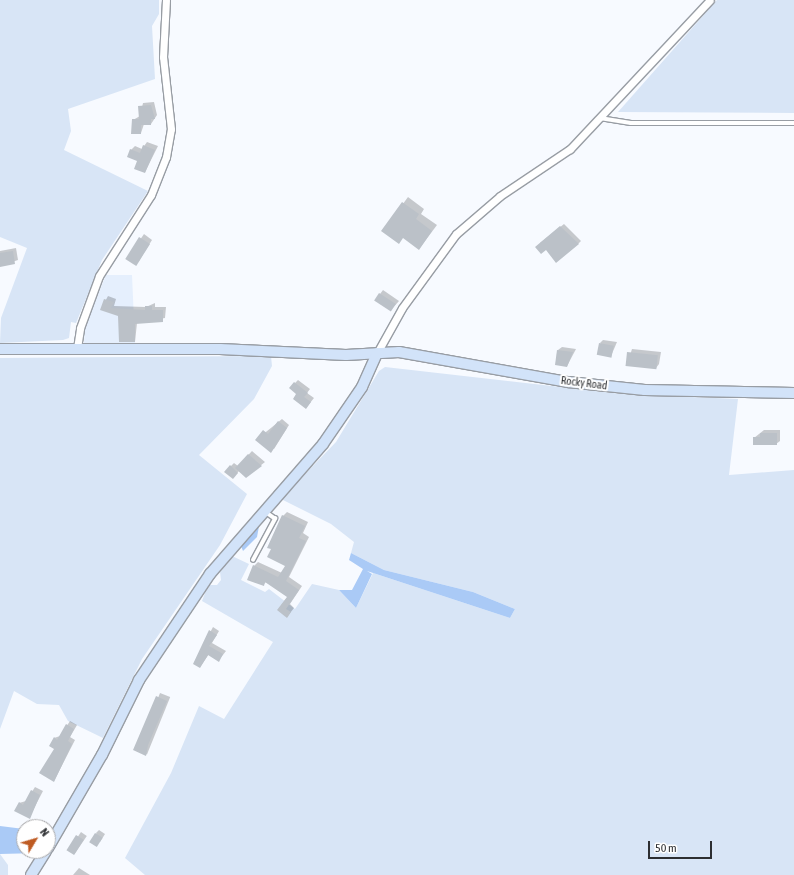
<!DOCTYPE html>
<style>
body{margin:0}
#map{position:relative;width:794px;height:875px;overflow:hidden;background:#f7faff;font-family:"Asap Condensed",sans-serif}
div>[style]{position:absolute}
.built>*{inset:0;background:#e5effd}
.green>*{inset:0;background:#d8e5f6}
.forest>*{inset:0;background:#aacaf6}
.shadow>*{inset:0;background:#0003;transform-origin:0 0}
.building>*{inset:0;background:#bbc1c8;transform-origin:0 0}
.roads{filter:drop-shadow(1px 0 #989da4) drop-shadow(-1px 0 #989da4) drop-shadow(0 1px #989da4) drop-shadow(0 -1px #989da4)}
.lane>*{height:3.5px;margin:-1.75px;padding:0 1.75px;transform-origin:1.75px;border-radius:1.75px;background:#fff}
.street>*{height:7px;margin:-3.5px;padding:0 3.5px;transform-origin:3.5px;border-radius:3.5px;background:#fff}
.secondary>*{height:10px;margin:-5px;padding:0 5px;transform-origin:5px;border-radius:5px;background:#d2e3f9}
span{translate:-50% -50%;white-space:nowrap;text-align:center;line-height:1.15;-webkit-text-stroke:4px #fff;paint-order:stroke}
.street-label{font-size:11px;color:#2c2e31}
.north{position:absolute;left:16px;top:819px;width:40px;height:40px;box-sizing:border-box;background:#fff;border:1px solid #ababad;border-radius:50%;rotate:52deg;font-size:11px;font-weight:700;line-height:16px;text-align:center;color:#2c2e31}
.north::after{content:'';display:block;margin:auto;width:14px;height:18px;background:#be5b23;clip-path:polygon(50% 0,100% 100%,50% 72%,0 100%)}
.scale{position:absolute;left:648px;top:841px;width:64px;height:18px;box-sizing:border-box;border:2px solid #2c2e31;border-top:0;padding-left:5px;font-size:12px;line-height:14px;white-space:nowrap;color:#2c2e31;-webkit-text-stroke:3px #fff;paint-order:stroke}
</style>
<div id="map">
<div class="built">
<i style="clip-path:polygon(106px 275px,132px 275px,135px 343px,84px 344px,85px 326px)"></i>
</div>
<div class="green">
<i style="clip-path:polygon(0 0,159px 0,159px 14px,152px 26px,155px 79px,68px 109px,71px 131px,64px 150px,148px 191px,102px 260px,76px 323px,71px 322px,69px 338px,63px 340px,0 343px,1px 318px,27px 248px,0 237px)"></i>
<i style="clip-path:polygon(717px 0,794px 0,794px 113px,618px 112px)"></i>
<i style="clip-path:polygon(271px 356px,272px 366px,254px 399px,199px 455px,247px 494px,220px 545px,142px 659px,103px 738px,68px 721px,59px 705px,37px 704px,14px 691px,0 729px,0 358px)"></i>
<i style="clip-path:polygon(385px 367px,622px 394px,738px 399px,729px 475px,794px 470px,794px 875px,145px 875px,125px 858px,171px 773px,199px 706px,224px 719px,273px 642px,202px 601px,208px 585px,217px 585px,221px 580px,220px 572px,232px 556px,249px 564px,241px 580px,265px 592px,269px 589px,295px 609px,312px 584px,339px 590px,356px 608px,373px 573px,510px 618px,515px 609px,473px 592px,384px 570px,351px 553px,354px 542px,331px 524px,281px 499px,336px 442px,379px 371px)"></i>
<i style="clip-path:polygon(0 854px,8px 865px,8px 875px,0 875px)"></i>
</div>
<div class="forest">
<i style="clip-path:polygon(260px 521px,257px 537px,243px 551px,241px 546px)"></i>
<i style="clip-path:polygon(351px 553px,384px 570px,473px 592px,515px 609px,510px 618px,367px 571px,372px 574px,356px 608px,339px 590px,352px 590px,363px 569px,349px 560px)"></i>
<i style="clip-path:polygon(0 826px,24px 829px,24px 851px,39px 853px,0 854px)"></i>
</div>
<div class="shadow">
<i style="clip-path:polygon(154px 102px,157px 115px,151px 124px,144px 124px,141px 133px,133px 120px,140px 116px,143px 103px)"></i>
<i style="clip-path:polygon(147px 142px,158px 146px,145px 172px,131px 150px,135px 146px,142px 149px)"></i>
<i style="clip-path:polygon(408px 197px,424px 209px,421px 214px,437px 225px,419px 249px,403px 237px,383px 231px)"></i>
<i style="clip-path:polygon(564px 224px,581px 241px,578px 244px,546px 249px,540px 243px)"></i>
<i style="clip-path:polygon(144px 234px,152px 240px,139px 261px,127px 259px)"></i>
<i style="clip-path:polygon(16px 248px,18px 260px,0 266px,0 251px)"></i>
<i style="clip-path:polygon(383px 290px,399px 301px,391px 310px,380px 294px)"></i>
<i style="clip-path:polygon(108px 296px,116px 299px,114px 306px,146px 307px,155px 303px,155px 307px,166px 307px,165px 318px,137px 323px,135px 342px,119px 315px,101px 309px)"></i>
<i style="clip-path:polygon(603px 340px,617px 342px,611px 356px,600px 343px)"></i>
<i style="clip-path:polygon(562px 347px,576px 349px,567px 366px,558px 350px)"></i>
<i style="clip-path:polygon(632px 349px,661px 352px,659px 364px,656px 368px,627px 365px)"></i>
<i style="clip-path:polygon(298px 380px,310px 389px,307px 393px,314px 398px,306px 408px,298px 394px,295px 383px)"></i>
<i style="clip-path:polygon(282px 419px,289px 425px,274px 449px,256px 440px)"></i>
<i style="clip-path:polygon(764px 430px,780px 430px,780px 441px,776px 444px,754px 438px)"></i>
<i style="clip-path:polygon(252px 451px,265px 462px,246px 477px,239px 471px,233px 478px,226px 471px,234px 463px,238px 466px)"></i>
<i style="clip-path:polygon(287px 512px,308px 522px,303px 533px,309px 537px,289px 577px,302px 586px,290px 604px,294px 608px,287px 617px,278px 610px,288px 596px,266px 582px,263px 585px,254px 566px,258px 562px,282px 573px,287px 566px,283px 516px)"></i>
<i style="clip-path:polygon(213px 627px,219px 631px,212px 643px,226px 651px,219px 660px,209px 654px,200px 667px,194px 663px)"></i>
<i style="left:160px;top:693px;width:11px;height:62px;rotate:22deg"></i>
<i style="clip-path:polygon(70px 721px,77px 725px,70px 737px,75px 740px,54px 781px,54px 738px,60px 736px)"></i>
<i style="clip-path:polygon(35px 787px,43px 791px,29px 818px,19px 803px,26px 801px)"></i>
<i style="clip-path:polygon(99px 830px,105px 834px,100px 842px,96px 833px)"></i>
<i style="left:81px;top:832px;width:7px;height:22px;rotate:34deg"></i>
<i style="clip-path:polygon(79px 868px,90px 875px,73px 875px)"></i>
</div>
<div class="building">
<i style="clip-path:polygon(151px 105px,155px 119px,151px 119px,151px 125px,141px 125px,141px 134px,131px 134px,132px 119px,139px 119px,138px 106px)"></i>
<i style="clip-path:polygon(143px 145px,155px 150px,145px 173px,134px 169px,137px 161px,127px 157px,130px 149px,140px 153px)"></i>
<i style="clip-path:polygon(402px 202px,419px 214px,416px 219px,432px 231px,419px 250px,403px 238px,399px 244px,381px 231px)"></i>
<i style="clip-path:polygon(560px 226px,579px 244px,556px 263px,546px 250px,541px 254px,535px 247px)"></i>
<i style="left:139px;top:237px;width:13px;height:26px;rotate:32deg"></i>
<i style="clip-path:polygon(13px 251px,15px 264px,0 267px,0 253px)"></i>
<i style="left:379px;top:293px;width:20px;height:9px;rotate:33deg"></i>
<i style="clip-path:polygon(104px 299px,114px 302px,111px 308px,145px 310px,145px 306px,152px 306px,152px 310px,163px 310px,163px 322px,135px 324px,135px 342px,119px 342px,118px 316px,100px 310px)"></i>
<i style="left:599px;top:343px;width:15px;height:12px;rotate:11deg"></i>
<i style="clip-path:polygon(557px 350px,573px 352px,567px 367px,555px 365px)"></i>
<i style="left:627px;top:352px;width:31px;height:14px;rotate:6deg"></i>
<i style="clip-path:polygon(294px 382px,308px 393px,304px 397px,311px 402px,306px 409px,293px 399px,296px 394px,289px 388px)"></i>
<i style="clip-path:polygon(278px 421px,287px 428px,271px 453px,255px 440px,263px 430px,268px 434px)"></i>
<i style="clip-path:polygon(760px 433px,777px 433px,777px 445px,753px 445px,753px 437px,760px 437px)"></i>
<i style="clip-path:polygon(248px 454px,262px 466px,246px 478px,235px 468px)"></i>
<i style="clip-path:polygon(230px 465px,238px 473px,233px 479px,224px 472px)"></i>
<i style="clip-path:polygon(282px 515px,305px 526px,299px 538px,306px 541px,286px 581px,299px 590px,286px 609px,291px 612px,287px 618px,277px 610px,287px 597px,265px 582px,264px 586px,247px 580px,253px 565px,278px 577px,285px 566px,267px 557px,271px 549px,267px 548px)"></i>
<i style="clip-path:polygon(209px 630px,217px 635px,209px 646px,223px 654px,219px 662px,208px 655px,200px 668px,193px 664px)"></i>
<i style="clip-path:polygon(156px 696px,167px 701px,148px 745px,146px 756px,133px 750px)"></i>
<i style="clip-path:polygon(66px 724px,74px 729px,68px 741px,72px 744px,54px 782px,39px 773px,54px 749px,49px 746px,54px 737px,57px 740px)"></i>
<i style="clip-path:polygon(31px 790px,40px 795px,30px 819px,14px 811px,19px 802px,23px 805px)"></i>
<i style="left:95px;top:833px;width:9px;height:11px;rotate:32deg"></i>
<i style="left:76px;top:835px;width:9px;height:18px;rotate:32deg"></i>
</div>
<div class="roads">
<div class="lane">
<i style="left:600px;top:118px;width:31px;rotate:9deg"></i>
<i style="left:631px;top:123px;width:163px"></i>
<i style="left:253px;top:560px;width:47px;rotate:-61.8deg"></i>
<i style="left:275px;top:519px;width:12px;rotate:-145deg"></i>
</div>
<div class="street">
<i style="left:77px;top:348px;width:20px;rotate:-81deg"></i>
<i style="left:80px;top:328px;width:55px;rotate:-69.9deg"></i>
<i style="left:99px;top:276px;width:96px;rotate:-57.3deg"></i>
<i style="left:151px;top:195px;width:41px;rotate:-68.5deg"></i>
<i style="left:166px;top:157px;width:28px;rotate:-80deg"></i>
<i style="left:171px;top:129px;width:72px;rotate:-96.3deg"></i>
<i style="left:163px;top:57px;width:57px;rotate:-87deg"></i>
<i style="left:377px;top:353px;width:51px;rotate:-60.9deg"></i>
<i style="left:402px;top:308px;width:92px;rotate:-53.9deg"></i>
<i style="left:456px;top:234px;width:58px;rotate:-40.8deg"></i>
<i style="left:500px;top:196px;width:84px;rotate:-33.9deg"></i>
<i style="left:570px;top:149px;width:204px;rotate:-46.8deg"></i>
</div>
<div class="secondary">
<i style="left:0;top:349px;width:220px"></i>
<i style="left:220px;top:349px;width:126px;rotate:2.7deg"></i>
<i style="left:346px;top:355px;width:53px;rotate:-3.2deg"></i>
<i style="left:399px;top:352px;width:172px;rotate:10.1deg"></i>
<i style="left:568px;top:382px;width:77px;rotate:5.9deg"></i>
<i style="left:645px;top:390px;width:149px;rotate:1.2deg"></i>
<i style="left:48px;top:848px;width:108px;rotate:-59.9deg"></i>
<i style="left:102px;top:755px;width:84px;rotate:-63.7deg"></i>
<i style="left:139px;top:680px;width:128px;rotate:-56.2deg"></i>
<i style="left:210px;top:574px;width:172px;rotate:-49deg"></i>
<i style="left:323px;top:444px;width:69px;rotate:-55.6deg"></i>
<i style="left:362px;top:387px;width:37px;rotate:-66deg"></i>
<i style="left:31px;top:875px;width:28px;rotate:-58deg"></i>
</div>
</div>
<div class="street-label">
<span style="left:584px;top:383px;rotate:7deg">Rocky Road</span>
</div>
<div class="north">N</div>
<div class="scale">50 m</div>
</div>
